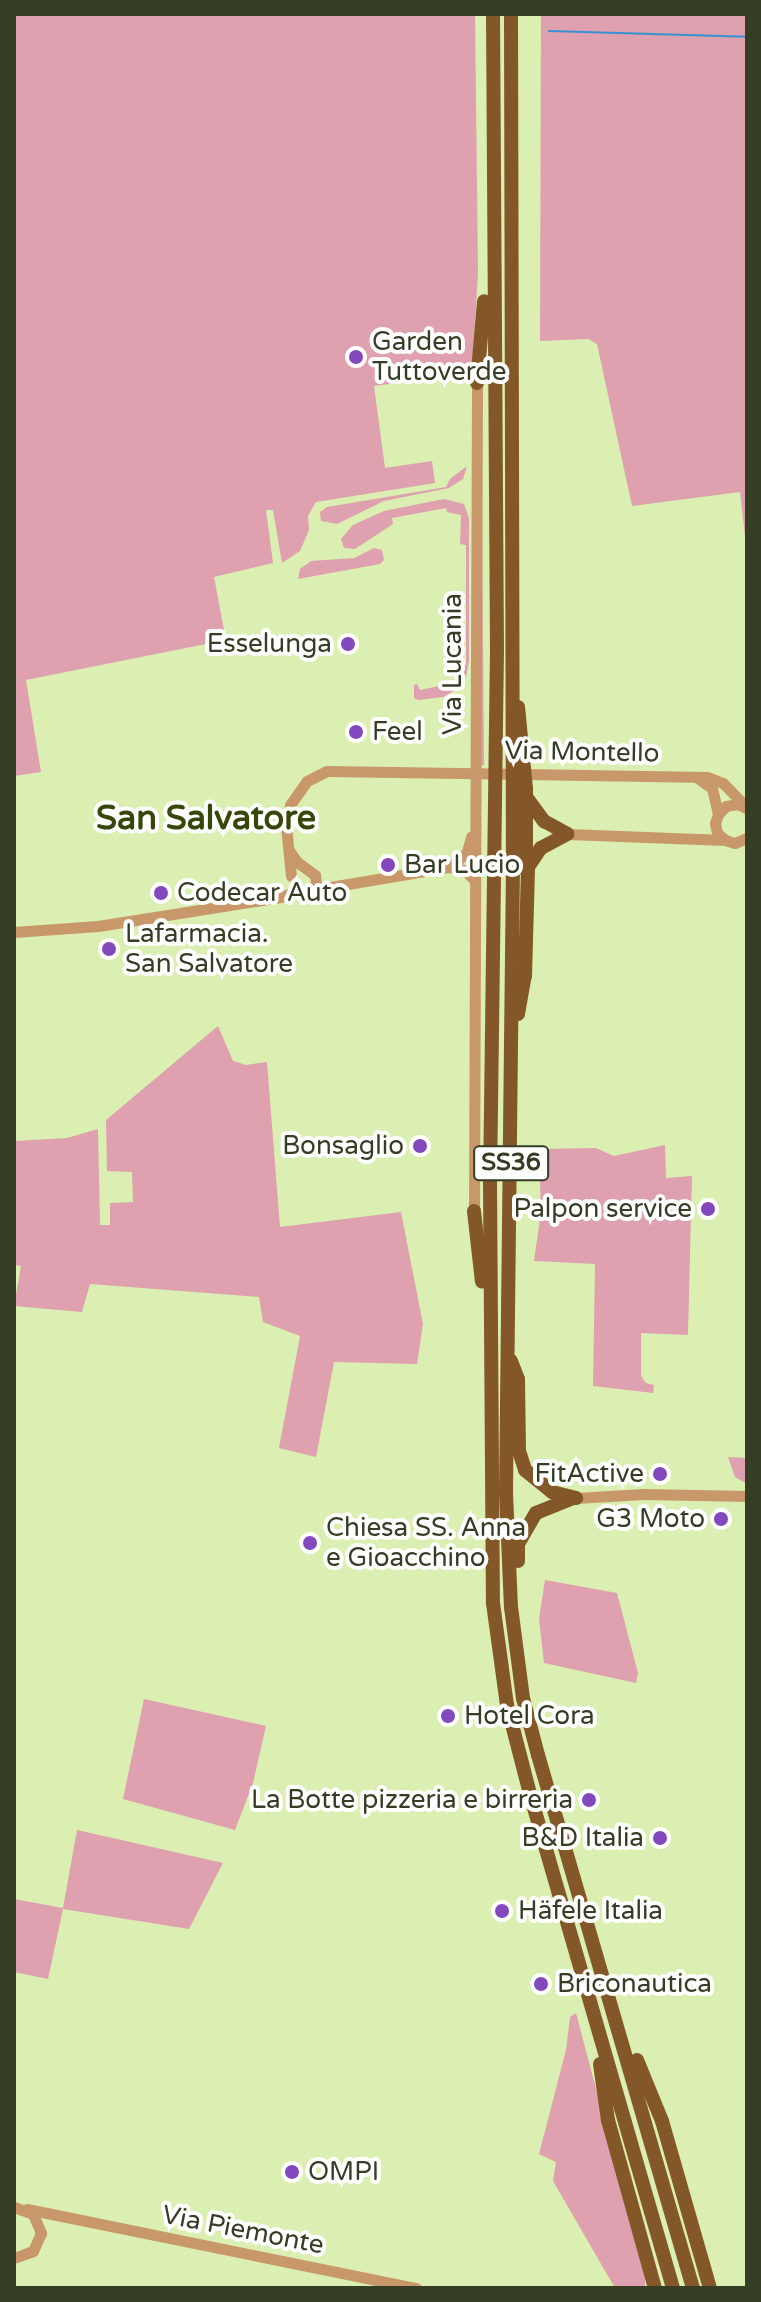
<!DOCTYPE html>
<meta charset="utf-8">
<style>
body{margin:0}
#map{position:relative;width:761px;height:2302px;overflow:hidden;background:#daefb1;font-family:"Varela Round",sans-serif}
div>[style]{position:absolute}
.green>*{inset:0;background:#dfa0af}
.stream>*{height:2px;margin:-1px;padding:0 1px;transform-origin:1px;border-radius:1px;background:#3792d3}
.tertiary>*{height:11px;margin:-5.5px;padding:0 5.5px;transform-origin:5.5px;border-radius:5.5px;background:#c9986a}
.trunk>*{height:14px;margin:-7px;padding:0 7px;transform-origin:7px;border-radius:7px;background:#845728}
.dots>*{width:22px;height:22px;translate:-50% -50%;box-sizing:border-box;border:4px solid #fff;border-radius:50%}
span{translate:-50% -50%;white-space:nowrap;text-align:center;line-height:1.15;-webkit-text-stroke:8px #fff;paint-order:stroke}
.shield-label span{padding:2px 6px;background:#fff;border:2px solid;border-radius:6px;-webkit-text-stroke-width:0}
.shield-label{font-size:24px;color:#353d24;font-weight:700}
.poi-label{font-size:26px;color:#353d24}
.left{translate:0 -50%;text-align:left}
.right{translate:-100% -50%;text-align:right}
.street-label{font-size:26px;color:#353d24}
.district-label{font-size:34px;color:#374709;font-weight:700}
.frame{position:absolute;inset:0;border:16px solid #353d24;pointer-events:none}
</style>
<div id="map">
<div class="green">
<i style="clip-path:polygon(14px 14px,475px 14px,478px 273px,472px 373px,374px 386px,385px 468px,432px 461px,435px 483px,316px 502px,308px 516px,309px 530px,300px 551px,282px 563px,273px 510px,266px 510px,273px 563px,214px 577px,226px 640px,26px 680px,41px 772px,14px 776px)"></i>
<i style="clip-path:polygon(541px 14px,747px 14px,747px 554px,740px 492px,632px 506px,597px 344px,588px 339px,540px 341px)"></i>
<i style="clip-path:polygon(481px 381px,484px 765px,478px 765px)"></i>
<i style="clip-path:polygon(467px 466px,463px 479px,449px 488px,384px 501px,337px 524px,321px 521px,320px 512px,327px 507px,446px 487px,450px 479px)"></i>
<i style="clip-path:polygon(444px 499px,464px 504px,469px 518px,469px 661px,466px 677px,454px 691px,443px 697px,418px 700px,414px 698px,414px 685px,417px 684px,420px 690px,453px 683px,460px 666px,466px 665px,466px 545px,460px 544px,461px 515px,447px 512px,446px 508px,392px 518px,393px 524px,355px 549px,344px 548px,341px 539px,353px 525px,384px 511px)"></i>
<i style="clip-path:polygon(374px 548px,382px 550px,384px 560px,380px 564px,298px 579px,300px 569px,311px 561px,354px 558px)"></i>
<i style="clip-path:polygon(218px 1026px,233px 1061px,246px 1065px,267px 1062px,280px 1227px,401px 1212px,423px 1324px,417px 1364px,334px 1362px,316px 1457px,279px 1448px,300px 1336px,263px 1322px,259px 1297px,90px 1284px,82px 1312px,14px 1306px,21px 1266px,14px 1265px,14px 1141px,67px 1138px,98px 1129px,100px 1225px,110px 1225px,110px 1203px,133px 1202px,132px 1172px,107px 1171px,106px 1120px)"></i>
<i style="clip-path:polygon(665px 1145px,666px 1178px,692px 1176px,688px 1335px,641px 1333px,641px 1376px,646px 1383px,654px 1385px,653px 1393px,593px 1386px,595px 1264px,534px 1261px,541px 1212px,539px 1149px,596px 1148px,614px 1156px)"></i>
<i style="clip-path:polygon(728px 1457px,747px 1458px,747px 1484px,735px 1477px)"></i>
<i style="clip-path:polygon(545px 1580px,617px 1593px,638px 1673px,636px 1683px,544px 1663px,539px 1619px)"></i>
<i style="clip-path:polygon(144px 1699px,266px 1726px,253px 1783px,235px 1830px,123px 1799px)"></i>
<i style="clip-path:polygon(77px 1830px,223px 1863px,189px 1929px,63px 1909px,48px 1979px,14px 1972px,14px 1899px,63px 1908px)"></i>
<i style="clip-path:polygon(576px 2013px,645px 2274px,645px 2288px,615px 2288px,553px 2181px,556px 2162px,539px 2154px,566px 2050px,570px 2017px)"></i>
</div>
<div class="stream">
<i style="left:549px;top:31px;width:198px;rotate:1.7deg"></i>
</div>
<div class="tertiary">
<i style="left:699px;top:779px;width:16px;rotate:35deg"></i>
<i style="left:712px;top:788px;width:27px;rotate:77deg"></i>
<i style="left:746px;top:808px;width:9px;rotate:-153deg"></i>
<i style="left:738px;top:804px;width:12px;rotate:171deg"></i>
<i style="left:726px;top:806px;width:11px;rotate:135deg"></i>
<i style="left:718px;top:814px;width:9px;rotate:108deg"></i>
<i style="left:715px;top:823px;width:10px;rotate:79deg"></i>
<i style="left:717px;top:833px;width:11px;rotate:41deg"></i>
<i style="left:725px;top:840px;width:10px;rotate:17deg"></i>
<i style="left:735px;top:843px;width:13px;rotate:-23deg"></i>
<i style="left:567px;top:834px;width:158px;rotate:2.2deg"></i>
<i style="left:450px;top:867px;width:23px;rotate:-41deg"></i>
<i style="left:467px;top:852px;width:16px;rotate:-75deg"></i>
<i style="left:291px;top:876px;width:50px;rotate:-95.7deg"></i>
<i style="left:286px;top:826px;width:21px;rotate:-79deg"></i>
<i style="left:290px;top:805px;width:29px;rotate:-55deg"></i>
<i style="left:307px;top:781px;width:22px;rotate:-27deg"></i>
<i style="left:327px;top:771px;width:380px;rotate:0.9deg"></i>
<i style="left:707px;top:777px;width:17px;rotate:21deg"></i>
<i style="left:723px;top:783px;width:35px;rotate:46deg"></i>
<i style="left:312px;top:890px;width:140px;rotate:-9.5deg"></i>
<i style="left:450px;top:867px;width:15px;rotate:11deg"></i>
<i style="left:465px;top:870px;width:15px;rotate:48deg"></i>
<i style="left:14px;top:932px;width:84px;rotate:-4.1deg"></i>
<i style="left:98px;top:926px;width:185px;rotate:-9deg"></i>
<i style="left:281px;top:897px;width:16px;rotate:-22deg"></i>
<i style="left:296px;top:891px;width:12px;rotate:9deg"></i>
<i style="left:308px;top:893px;width:12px;rotate:-48deg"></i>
<i style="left:316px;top:884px;width:9px;rotate:-96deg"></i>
<i style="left:315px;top:875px;width:22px;rotate:-144deg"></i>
<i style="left:297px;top:862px;width:14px;rotate:-124deg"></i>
<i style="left:474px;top:1211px;width:828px;rotate:-89.79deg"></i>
<i style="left:576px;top:1498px;width:68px;rotate:-3.4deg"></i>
<i style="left:644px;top:1494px;width:103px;rotate:1.1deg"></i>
<i style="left:14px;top:2207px;width:20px;rotate:20deg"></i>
<i style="left:33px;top:2214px;width:21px;rotate:67deg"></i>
<i style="left:41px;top:2233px;width:20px;rotate:114deg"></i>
<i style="left:33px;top:2251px;width:20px;rotate:160deg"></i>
<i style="left:27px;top:2209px;width:397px;rotate:11.5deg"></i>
</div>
<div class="trunk">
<i style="left:493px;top:14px;width:635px;rotate:89.64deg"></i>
<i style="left:497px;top:649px;width:532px;rotate:90.75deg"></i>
<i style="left:490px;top:1181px;width:422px;rotate:89.6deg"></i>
<i style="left:493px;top:1603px;width:103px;rotate:82.2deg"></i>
<i style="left:507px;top:1705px;width:92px;rotate:75.5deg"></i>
<i style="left:530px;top:1794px;width:514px;rotate:73.86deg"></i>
<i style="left:511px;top:14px;width:852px;rotate:89.87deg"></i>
<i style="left:513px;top:866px;width:627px;rotate:90.64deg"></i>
<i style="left:506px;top:1493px;width:114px;rotate:87.5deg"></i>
<i style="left:511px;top:1607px;width:92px;rotate:82.5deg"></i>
<i style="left:523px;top:1698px;width:59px;rotate:75.3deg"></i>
<i style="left:538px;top:1755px;width:555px;rotate:73.79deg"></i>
<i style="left:477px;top:383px;width:82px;rotate:-85.1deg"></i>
<i style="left:518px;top:707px;width:82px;rotate:84.4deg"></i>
<i style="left:526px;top:789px;width:81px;rotate:90deg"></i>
<i style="left:527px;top:798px;width:29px;rotate:54deg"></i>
<i style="left:544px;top:821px;width:26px;rotate:29deg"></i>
<i style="left:518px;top:1014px;width:39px;rotate:-80deg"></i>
<i style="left:525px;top:976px;width:109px;rotate:-88.4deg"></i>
<i style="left:528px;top:867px;width:23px;rotate:-56deg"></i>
<i style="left:541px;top:848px;width:30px;rotate:-28deg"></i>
<i style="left:474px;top:1211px;width:71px;rotate:83.6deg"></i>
<i style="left:511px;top:1361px;width:19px;rotate:69deg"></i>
<i style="left:518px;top:1379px;width:72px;rotate:89.2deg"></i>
<i style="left:519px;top:1451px;width:20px;rotate:72deg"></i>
<i style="left:525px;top:1470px;width:35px;rotate:39deg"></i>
<i style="left:552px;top:1492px;width:25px;rotate:14deg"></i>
<i style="left:518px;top:1561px;width:17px;rotate:-90deg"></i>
<i style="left:518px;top:1544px;width:36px;rotate:-60deg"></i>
<i style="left:536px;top:1513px;width:38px;rotate:-22deg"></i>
<i style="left:637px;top:2060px;width:66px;rotate:67.7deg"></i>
<i style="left:662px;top:2121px;width:174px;rotate:74deg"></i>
<i style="left:600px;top:2064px;width:57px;rotate:81.9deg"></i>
<i style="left:608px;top:2120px;width:174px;rotate:74.4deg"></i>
</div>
<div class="dots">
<i style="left:356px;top:357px;background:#8348be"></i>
<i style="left:348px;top:644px;background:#8348be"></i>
<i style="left:356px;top:732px;background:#8348be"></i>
<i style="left:388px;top:865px;background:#8348be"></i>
<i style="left:161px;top:893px;background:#8348be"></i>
<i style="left:109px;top:949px;background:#8348be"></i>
<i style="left:420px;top:1146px;background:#8348be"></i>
<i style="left:708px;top:1209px;background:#8348be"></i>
<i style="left:660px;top:1474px;background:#8348be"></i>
<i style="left:721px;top:1519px;background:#8348be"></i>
<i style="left:310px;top:1543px;background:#8348be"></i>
<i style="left:448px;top:1716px;background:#8348be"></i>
<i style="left:589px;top:1800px;background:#8348be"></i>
<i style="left:660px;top:1838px;background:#8348be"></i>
<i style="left:502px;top:1911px;background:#8348be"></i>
<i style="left:541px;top:1984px;background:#8348be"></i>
<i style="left:292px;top:2172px;background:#8348be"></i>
</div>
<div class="shield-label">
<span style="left:511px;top:1163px">SS36</span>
</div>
<div class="poi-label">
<span class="left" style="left:372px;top:357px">Garden<br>Tuttoverde</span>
<span class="right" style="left:332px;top:644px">Esselunga</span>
<span class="left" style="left:372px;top:732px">Feel</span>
<span class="left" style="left:404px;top:865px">Bar Lucio</span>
<span class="left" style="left:177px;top:893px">Codecar Auto</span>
<span class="left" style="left:125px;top:949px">Lafarmacia.<br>San Salvatore</span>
<span class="right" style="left:404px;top:1146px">Bonsaglio</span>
<span class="right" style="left:692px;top:1209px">Palpon service</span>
<span class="right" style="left:644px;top:1474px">FitActive</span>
<span class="right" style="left:705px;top:1519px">G3 Moto</span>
<span class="left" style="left:326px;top:1543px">Chiesa SS. Anna<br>e Gioacchino</span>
<span class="left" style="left:464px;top:1716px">Hotel Cora</span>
<span class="right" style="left:573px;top:1800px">La Botte pizzeria e birreria</span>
<span class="right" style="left:644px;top:1838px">B&amp;D Italia</span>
<span class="left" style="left:518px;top:1911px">Häfele Italia</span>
<span class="left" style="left:557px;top:1984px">Briconautica</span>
<span class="left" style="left:308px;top:2172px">OMPI</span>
</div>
<div class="street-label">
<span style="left:453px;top:664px;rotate:-90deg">Via Lucania</span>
<span style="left:582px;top:752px;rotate:1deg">Via Montello</span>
<span style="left:243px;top:2230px;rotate:11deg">Via Piemonte</span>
</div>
<div class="district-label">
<span style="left:206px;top:819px">San Salvatore</span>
</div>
<div class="frame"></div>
</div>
